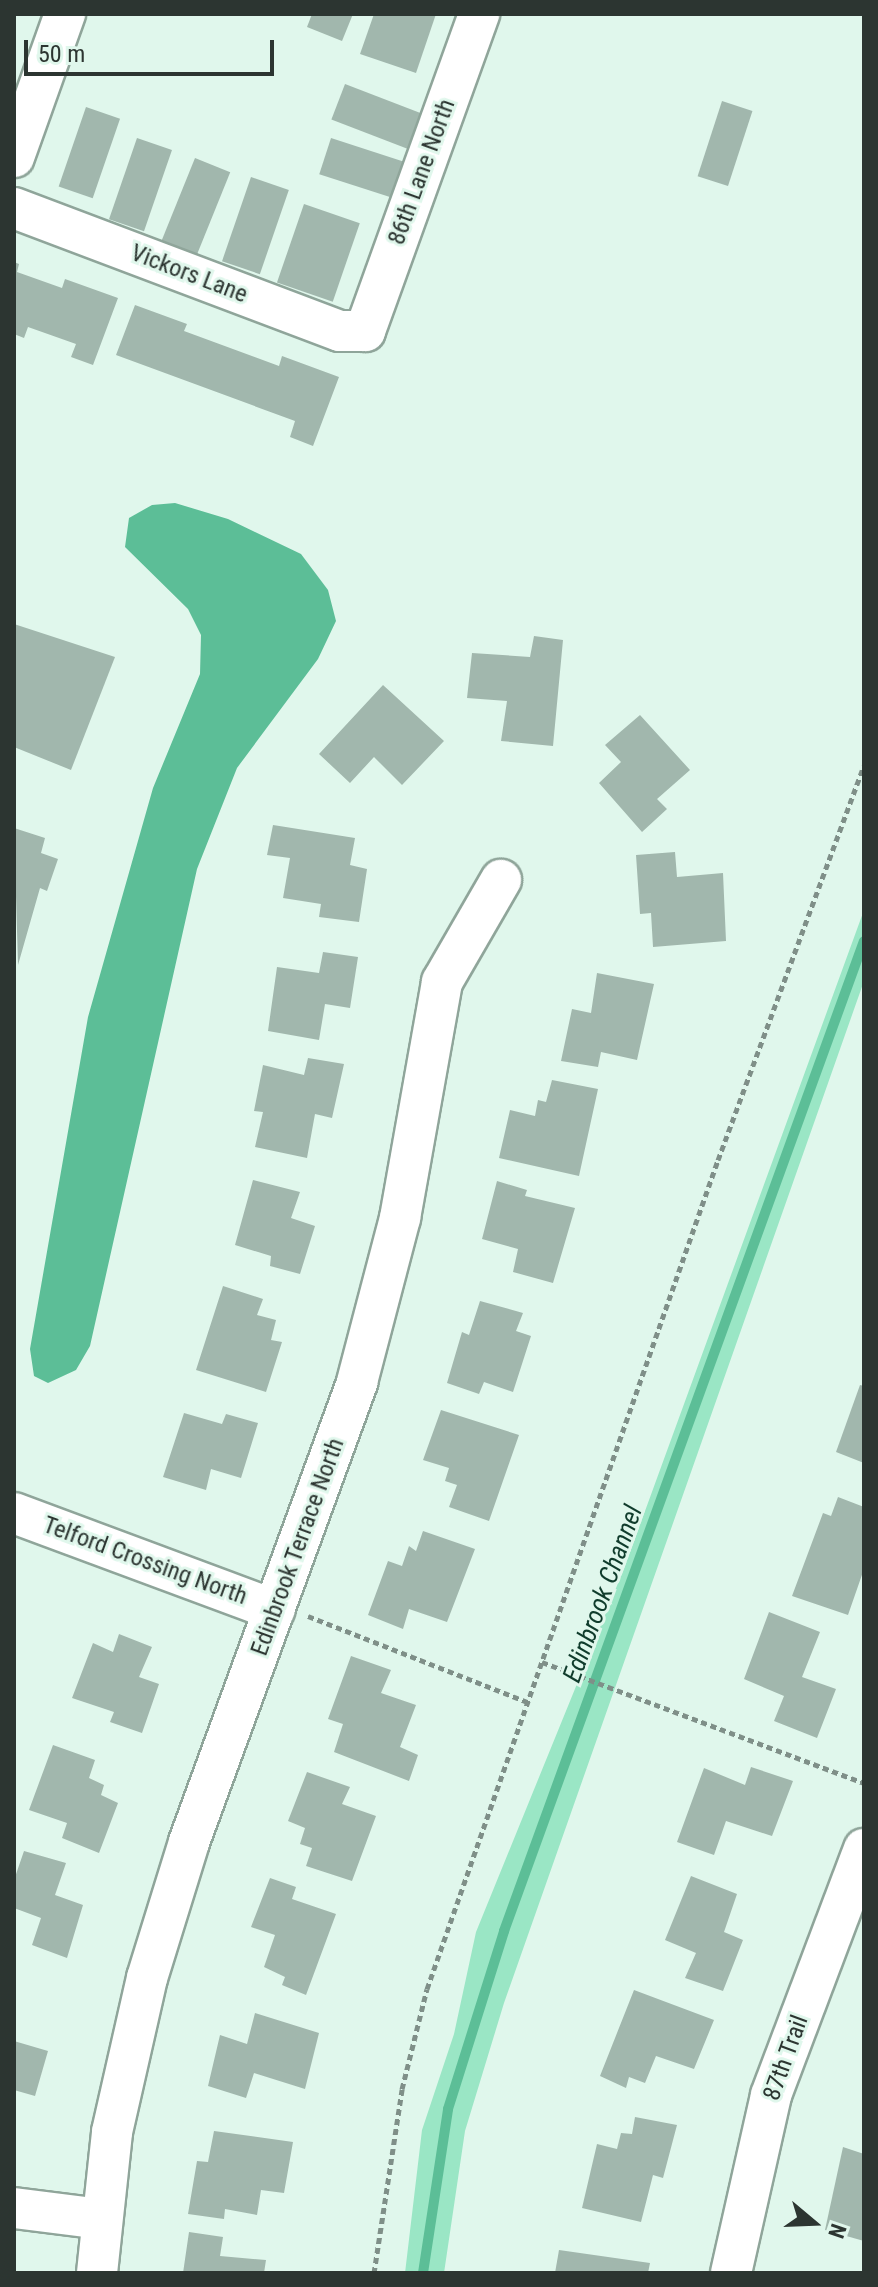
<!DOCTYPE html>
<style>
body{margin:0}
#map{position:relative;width:878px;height:2287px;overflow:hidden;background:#e0f7ec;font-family:"Roboto Condensed",sans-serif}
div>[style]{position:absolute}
.green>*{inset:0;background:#9ae6c5}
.water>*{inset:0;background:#5cbe97}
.stream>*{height:10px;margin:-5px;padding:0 5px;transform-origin:5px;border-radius:5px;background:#5cbe97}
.building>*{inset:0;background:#a1b7ad;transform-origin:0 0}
.path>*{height:5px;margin-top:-2.5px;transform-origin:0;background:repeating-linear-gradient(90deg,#7f8f88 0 6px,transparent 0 10px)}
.roads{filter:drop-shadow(2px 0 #8fa59a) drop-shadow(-2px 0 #8fa59a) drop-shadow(0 2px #8fa59a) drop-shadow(0 -2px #8fa59a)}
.street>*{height:40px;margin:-20px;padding:0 20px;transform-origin:20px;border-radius:20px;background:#fff}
span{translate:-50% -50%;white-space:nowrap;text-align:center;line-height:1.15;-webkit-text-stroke:6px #e0f7ec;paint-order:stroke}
.street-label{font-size:24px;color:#2c3531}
.water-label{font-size:26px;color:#103c2c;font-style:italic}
.frame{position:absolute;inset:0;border:16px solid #2c3531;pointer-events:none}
.north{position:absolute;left:774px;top:2183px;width:80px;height:80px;-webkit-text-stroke:6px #e0f7ec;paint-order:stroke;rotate:109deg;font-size:22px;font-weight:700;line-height:32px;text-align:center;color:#2c3531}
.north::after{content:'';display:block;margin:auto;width:28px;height:36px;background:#2c3531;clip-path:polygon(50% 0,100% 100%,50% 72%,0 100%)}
.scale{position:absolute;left:24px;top:40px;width:250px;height:36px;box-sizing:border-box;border:4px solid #2c3531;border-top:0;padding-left:10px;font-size:24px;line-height:28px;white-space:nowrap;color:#2c3531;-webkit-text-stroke:6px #e0f7ec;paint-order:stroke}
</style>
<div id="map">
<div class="green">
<i style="clip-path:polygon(864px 910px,864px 981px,504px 2003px,465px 2131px,444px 2273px,405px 2273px,422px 2130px,454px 2034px,476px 1932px,625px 1566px)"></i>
</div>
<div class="water">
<i style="clip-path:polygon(175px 503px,228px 519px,301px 554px,328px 590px,336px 621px,318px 659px,237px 768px,197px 869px,90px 1346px,76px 1370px,48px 1383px,34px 1376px,30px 1349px,88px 1017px,153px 788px,200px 674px,201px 635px,188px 609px,125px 547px,129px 518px,152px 505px)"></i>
</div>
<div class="stream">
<i style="left:423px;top:2273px;width:166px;rotate:-81.3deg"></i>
<i style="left:448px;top:2109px;width:187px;rotate:-72.5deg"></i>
<i style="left:504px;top:1931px;width:1053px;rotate:-70.02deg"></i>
</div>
<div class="building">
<i style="clip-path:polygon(312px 14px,353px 14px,342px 41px,307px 27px)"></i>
<i style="clip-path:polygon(374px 14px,436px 14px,416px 73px,360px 54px)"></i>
<i style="left:345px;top:84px;width:87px;height:38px;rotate:21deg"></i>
<i style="left:722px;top:101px;width:32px;height:79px;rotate:18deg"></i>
<i style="left:86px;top:107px;width:36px;height:84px;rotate:19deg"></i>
<i style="left:137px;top:138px;width:37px;height:86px;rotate:19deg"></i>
<i style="left:331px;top:138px;width:80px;height:38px;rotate:18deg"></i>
<i style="left:195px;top:158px;width:38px;height:89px;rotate:22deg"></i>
<i style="left:251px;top:177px;width:40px;height:89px;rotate:19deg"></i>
<i style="left:304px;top:204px;width:59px;height:83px;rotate:19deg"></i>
<i style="clip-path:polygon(14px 262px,19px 264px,17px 272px,62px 288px,65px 279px,118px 298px,93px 365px,71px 357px,76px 344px,28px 327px,24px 338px,14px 334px)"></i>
<i style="clip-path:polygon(135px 305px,187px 324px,184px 331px,279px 366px,282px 356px,339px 377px,313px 446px,290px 437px,295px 421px,116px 355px)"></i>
<i style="clip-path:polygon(14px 624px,115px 657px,71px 770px,14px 747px)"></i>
<i style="clip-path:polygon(534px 636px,563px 640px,553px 746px,501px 741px,507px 701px,467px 698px,472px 653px,530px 657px)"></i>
<i style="clip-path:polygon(383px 685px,444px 741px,402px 785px,374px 757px,350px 783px,319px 754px)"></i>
<i style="clip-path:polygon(640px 715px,690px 770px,657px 799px,667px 809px,642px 832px,599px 783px,621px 762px,605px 745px)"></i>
<i style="clip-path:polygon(273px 825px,355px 838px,350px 865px,367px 869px,359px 922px,319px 917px,321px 904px,283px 898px,290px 858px,267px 855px)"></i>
<i style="clip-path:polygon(14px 828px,45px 838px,41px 853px,58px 859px,47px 891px,40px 888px,18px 965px)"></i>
<i style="clip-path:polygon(675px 852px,677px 877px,723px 873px,726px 941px,653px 947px,651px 913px,640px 914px,636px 855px)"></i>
<i style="clip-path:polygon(323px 952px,358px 957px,350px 1008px,325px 1004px,319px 1040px,268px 1031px,277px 967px,319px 973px)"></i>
<i style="clip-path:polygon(597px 973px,654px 984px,637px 1060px,601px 1052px,598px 1067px,561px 1061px,572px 1009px,591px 1013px)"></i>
<i style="clip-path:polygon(308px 1058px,344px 1064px,332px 1118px,315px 1114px,307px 1158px,255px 1147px,263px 1112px,254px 1111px,263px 1065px,304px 1075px)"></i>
<i style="clip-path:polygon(552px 1080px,598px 1089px,579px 1176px,499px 1158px,510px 1110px,535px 1116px,538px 1100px,546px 1102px)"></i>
<i style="clip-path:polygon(253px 1180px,300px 1192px,291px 1218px,315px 1226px,300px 1274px,270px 1266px,271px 1256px,235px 1245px)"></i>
<i style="clip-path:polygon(497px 1181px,527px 1190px,525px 1196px,575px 1208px,553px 1283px,513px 1272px,518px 1249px,482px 1239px)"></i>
<i style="clip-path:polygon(223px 1286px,263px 1299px,257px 1315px,276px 1320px,271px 1340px,282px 1342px,266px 1392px,196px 1370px)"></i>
<i style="clip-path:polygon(480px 1301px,523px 1313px,516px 1331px,531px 1336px,513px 1392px,484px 1382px,479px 1394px,447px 1383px,462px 1332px,469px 1335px)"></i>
<i style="clip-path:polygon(860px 1385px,864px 1386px,864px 1463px,836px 1452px)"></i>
<i style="clip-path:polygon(441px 1410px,519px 1435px,489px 1521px,449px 1507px,457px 1485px,445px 1481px,449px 1468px,423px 1460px)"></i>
<i style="clip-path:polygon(184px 1413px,222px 1424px,226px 1414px,258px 1423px,241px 1478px,211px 1469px,206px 1490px,163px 1477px)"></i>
<i style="clip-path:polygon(838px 1497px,864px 1507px,864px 1569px,848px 1615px,792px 1596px,823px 1513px,831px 1516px)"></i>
<i style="clip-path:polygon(423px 1531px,475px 1549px,447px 1622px,409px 1609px,403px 1629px,368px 1615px,388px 1561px,402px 1566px,409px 1546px,416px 1551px)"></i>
<i style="clip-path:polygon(769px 1612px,820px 1632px,802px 1677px,836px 1689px,817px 1738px,774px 1721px,784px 1696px,744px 1679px)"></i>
<i style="clip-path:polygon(119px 1634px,152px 1647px,139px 1677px,159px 1684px,142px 1733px,110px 1722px,114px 1712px,72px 1698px,93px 1643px,113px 1652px)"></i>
<i style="clip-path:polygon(351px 1656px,391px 1670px,381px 1693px,416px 1705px,400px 1747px,418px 1755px,409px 1781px,334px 1752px,343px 1724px,328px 1719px)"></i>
<i style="clip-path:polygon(53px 1745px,95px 1760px,89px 1778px,104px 1785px,101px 1795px,118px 1803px,99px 1853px,62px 1838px,67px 1823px,29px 1810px)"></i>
<i style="clip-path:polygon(751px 1767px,793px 1781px,772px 1836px,726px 1821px,714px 1855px,677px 1842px,704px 1768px,745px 1785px)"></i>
<i style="clip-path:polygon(307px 1772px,350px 1787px,342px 1804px,376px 1816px,352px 1881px,306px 1866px,312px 1848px,300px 1844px,305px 1828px,288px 1821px)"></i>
<i style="clip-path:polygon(24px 1851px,66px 1863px,55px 1895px,83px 1905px,67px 1958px,32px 1945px,41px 1918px,14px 1908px,14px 1880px)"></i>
<i style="clip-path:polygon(691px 1876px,737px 1894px,724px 1932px,743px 1940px,723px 1991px,685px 1978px,696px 1953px,665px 1940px)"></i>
<i style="clip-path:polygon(270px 1878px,296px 1887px,292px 1899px,336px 1914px,306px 1995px,282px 1985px,285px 1977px,264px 1967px,275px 1935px,251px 1927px)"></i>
<i style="clip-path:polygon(634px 1990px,714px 2020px,694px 2069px,656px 2056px,645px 2083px,629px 2077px,626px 2088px,600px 2076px)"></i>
<i style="clip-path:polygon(255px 2013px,319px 2033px,305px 2089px,254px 2073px,246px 2098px,208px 2086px,220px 2035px,247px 2044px)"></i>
<i style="clip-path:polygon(14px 2041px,48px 2051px,35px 2096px,14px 2090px)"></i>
<i style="clip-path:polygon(635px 2117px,677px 2125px,663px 2178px,653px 2175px,641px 2222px,582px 2208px,597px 2144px,617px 2149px,621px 2133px,632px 2134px)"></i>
<i style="clip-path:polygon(214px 2131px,293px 2142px,284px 2193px,261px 2190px,257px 2215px,225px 2209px,224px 2219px,188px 2214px,197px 2161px,208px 2162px)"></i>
<i style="clip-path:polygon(843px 2147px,864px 2154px,864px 2241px,825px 2230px)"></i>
<i style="clip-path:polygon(189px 2232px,223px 2237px,220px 2256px,266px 2260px,264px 2273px,183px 2273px)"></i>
<i style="clip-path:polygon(559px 2250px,650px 2263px,648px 2273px,555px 2273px)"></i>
</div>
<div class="path">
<i style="left:308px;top:1616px;width:235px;rotate:21.4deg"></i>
<i style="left:542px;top:1662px;width:344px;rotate:20.6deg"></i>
<i style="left:374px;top:2273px;width:186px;rotate:-81.3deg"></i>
<i style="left:402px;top:2089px;width:103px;rotate:-76deg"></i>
<i style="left:427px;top:1989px;width:879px;rotate:-70.66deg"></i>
<i style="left:718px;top:1160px;width:420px;rotate:-69.7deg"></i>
</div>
<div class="roads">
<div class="street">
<i style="left:14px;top:157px;width:152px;rotate:-70.4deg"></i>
<i style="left:14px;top:208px;width:348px;rotate:20.7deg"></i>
<i style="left:340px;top:331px;width:25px"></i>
<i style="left:365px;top:331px;width:337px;rotate:-70.2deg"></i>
<i style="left:14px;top:1513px;width:278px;rotate:20.4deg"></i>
<i style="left:14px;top:2208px;width:88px;rotate:7.2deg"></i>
<i style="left:97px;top:2273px;width:142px;rotate:-83.9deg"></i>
<i style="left:112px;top:2132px;width:158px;rotate:-77.2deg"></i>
<i style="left:147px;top:1978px;width:142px;rotate:-72.8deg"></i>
<i style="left:189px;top:1842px;width:490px;rotate:-69.9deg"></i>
<i style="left:357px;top:1382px;width:170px;rotate:-75.3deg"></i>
<i style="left:400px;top:1218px;width:240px;rotate:-79.9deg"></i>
<i style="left:442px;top:982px;width:118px;rotate:-60deg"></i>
<i style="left:731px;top:2273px;width:182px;rotate:-77.3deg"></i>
<i style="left:771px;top:2095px;width:263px;rotate:-69.3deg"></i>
</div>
</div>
<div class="street-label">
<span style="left:422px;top:172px;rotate:-70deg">86th Lane North</span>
<span style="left:189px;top:274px;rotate:21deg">Vickors Lane</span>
<span style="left:298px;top:1547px;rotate:-70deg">Edinbrook Terrace North</span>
<span style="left:145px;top:1561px;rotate:20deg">Telford Crossing North</span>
<span style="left:786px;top:2058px;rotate:-70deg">87th Trail</span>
</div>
<div class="water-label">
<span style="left:603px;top:1594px;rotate:-70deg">Edinbrook Channel</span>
</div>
<div class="frame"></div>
<div class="north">N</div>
<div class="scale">50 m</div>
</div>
